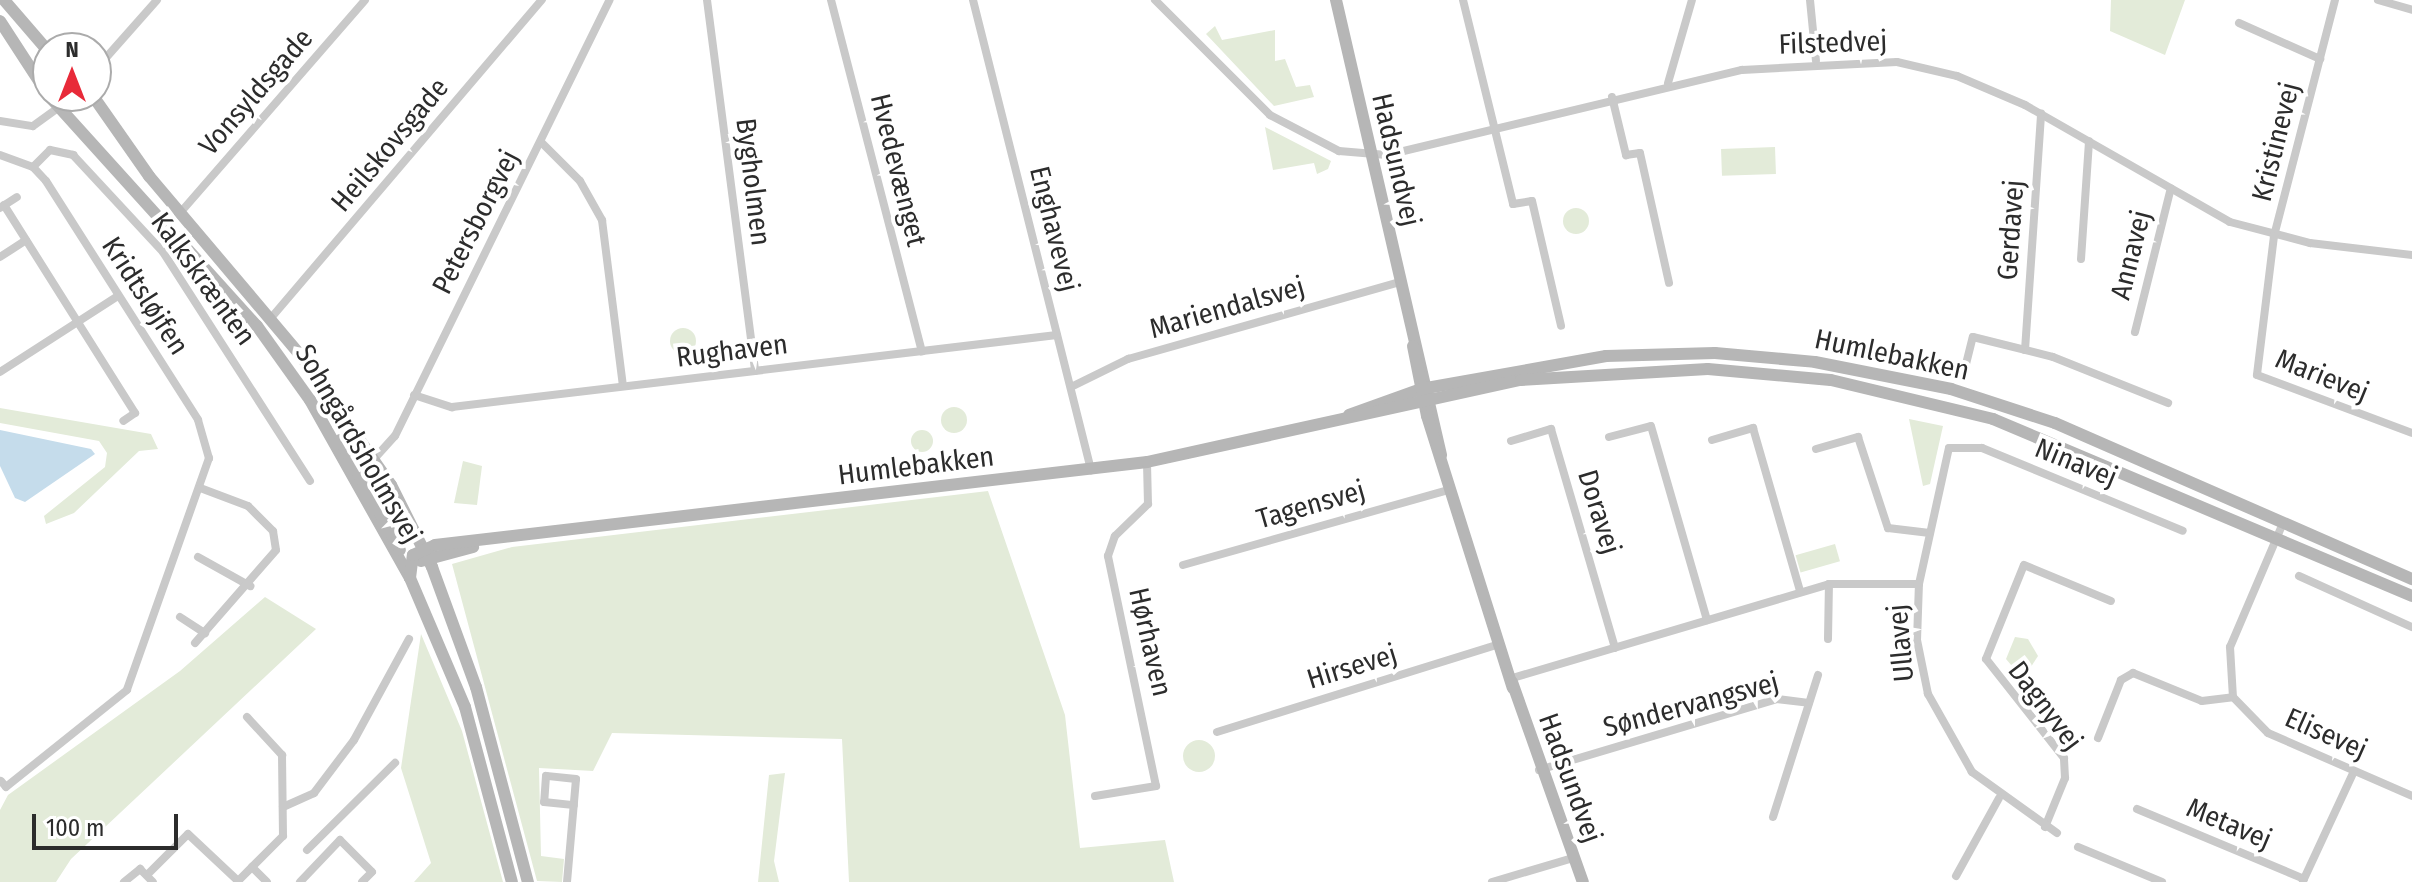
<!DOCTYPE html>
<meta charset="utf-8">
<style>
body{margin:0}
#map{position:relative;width:2412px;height:882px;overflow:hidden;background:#fff;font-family:"Fira Sans Condensed",sans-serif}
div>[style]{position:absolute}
.green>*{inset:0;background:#e3ebd9;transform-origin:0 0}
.round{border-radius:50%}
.water>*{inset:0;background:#c5dceb}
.street>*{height:8px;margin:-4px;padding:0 4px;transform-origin:4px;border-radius:4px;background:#c9c9c9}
.secondary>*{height:12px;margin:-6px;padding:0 6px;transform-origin:6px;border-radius:6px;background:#b6b6b6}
span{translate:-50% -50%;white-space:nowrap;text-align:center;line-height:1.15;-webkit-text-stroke:8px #fff;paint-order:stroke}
.street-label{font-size:28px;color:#2c2c2c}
.north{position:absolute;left:32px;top:32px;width:80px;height:80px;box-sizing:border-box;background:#fff;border:2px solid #ababab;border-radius:50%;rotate:0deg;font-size:22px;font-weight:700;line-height:32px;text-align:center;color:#2c2c2c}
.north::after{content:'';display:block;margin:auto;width:28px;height:36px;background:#e82a39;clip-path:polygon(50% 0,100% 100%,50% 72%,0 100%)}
.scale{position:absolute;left:32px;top:814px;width:146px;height:36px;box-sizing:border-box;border:4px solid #2c2c2c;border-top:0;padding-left:10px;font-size:24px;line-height:28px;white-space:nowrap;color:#2c2c2c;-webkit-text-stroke:6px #fff;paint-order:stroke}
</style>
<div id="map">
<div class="green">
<i style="clip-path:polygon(2111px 0,2185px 0,2165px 55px,2110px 31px)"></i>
<i style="clip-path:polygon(1215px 26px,1222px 40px,1275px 30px,1275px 61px,1285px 59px,1296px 87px,1310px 85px,1314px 97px,1274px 106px,1206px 34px)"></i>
<i style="clip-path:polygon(1265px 127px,1331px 161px,1328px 169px,1317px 174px,1314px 163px,1273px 170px)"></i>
<i style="left:1775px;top:147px;width:27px;height:54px;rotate:88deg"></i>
<i class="round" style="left:1563px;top:208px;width:26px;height:26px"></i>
<i class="round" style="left:670px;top:328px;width:26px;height:26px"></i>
<i class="round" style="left:941px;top:407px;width:26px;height:26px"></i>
<i style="clip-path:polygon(0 408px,151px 434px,158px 449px,139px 451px,74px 513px,46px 524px,44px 516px,105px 467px,107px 453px,99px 441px,0 423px)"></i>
<i style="clip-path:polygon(1909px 419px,1943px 426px,1930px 484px,1923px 486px)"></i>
<i class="round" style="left:911px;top:430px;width:22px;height:22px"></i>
<i style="clip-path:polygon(463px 461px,482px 466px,477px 505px,454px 503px)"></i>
<i style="clip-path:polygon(988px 491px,1065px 715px,1080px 848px,1165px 840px,1174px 882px,849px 882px,842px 739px,612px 733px,593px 771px,539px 768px,541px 856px,564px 859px,562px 882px,537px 881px,452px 564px,512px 547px)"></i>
<i style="left:1835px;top:544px;width:18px;height:41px;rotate:74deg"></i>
<i style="clip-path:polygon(265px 597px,316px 629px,71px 859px,56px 882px,0 882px,0 810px,8px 795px,180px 671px)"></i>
<i style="clip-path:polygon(421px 634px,462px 731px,503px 882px,414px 882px,431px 863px,401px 768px)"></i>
<i style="clip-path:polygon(2015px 637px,2028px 639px,2038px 656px,2023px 679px,2006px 659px)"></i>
<i class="round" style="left:1183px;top:740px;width:32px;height:32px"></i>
<i style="clip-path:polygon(785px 773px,774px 861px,779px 882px,758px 882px,769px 775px)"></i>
</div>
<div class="water">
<i style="clip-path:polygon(0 430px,91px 449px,95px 454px,25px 502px,15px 498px,0 466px)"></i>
</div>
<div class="street">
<i style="left:707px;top:0;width:374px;rotate:82.6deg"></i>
<i style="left:831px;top:0;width:363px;rotate:75.5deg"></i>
<i style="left:973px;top:0;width:485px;rotate:75.9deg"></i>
<i style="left:1155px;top:0;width:163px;rotate:45deg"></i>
<i style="left:1270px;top:115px;width:78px;rotate:27.6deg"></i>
<i style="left:1339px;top:151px;width:48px;rotate:4.8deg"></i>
<i style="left:1387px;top:155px;width:365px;rotate:-13.5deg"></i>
<i style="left:1742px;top:70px;width:155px;rotate:-3deg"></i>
<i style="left:1897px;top:62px;width:62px;rotate:13.1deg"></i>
<i style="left:1957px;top:76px;width:74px;rotate:23.1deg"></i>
<i style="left:2025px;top:105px;width:236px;rotate:29.7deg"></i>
<i style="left:2230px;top:222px;width:83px;rotate:14.7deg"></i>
<i style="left:2310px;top:243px;width:103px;rotate:6.7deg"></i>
<i style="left:1463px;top:0;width:210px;rotate:76.2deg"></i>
<i style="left:1513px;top:204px;width:19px;rotate:-9deg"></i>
<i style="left:1532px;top:201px;width:128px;rotate:76.9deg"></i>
<i style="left:1810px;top:0;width:61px;rotate:84.4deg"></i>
<i style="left:2335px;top:0;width:244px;rotate:104.5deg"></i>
<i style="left:2274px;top:236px;width:140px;rotate:97deg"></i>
<i style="left:2257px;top:375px;width:165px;rotate:20.5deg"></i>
<i style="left:2378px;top:0;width:35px;rotate:16deg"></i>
<i style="left:2239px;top:23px;width:89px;rotate:24deg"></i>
<i style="left:96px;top:69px;width:92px;rotate:-48.5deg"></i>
<i style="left:1668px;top:83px;width:86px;rotate:-73.9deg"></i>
<i style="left:1612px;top:97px;width:60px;rotate:76.4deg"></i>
<i style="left:1626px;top:155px;width:14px;rotate:-8deg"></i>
<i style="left:1640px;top:153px;width:133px;rotate:77.4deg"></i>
<i style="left:0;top:121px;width:33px;rotate:9deg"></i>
<i style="left:33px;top:126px;width:32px;rotate:-36deg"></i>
<i style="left:541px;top:142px;width:55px;rotate:45deg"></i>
<i style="left:580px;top:181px;width:45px;rotate:60.6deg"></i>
<i style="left:602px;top:220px;width:167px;rotate:82.8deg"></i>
<i style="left:0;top:155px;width:35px;rotate:20deg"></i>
<i style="left:33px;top:167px;width:19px;rotate:47deg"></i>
<i style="left:46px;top:181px;width:283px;rotate:57.5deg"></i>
<i style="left:198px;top:420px;width:40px;rotate:74deg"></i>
<i style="left:209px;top:458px;width:246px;rotate:109.5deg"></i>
<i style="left:127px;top:690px;width:155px;rotate:141.3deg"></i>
<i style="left:6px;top:787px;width:8px;rotate:-130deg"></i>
<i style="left:33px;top:167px;width:24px;rotate:-45deg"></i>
<i style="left:50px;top:150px;width:24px;rotate:12deg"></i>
<i style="left:73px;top:155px;width:132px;rotate:47.1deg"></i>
<i style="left:163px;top:252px;width:272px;rotate:57.3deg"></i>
<i style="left:4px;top:205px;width:246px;rotate:57.8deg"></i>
<i style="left:135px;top:413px;width:14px;rotate:146deg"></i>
<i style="left:0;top:208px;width:20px;rotate:-33deg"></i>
<i style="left:180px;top:213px;width:282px;rotate:-49deg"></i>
<i style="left:0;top:257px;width:31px;rotate:-33deg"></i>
<i style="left:2081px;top:259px;width:118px;rotate:-86.1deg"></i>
<i style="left:271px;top:318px;width:418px;rotate:-49.6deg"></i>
<i style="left:2135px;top:332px;width:148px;rotate:-76deg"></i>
<i style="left:2025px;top:350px;width:237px;rotate:-86.1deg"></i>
<i style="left:1965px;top:368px;width:32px;rotate:-76deg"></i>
<i style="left:1973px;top:337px;width:82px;rotate:14deg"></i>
<i style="left:2053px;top:357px;width:124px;rotate:21.8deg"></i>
<i style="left:0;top:372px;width:140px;rotate:-32.8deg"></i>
<i style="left:1071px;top:387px;width:64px;rotate:-26.2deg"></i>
<i style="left:1128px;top:359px;width:283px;rotate:-15.8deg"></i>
<i style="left:414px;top:395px;width:40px;rotate:18deg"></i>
<i style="left:452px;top:407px;width:609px;rotate:-6.79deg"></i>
<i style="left:1609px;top:437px;width:43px;rotate:-14.7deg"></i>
<i style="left:1651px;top:426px;width:202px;rotate:73.9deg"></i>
<i style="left:1712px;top:440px;width:43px;rotate:-16.3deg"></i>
<i style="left:1753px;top:428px;width:170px;rotate:73.9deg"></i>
<i style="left:1511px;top:441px;width:42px;rotate:-16.7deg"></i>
<i style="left:1551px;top:429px;width:228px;rotate:73.7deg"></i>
<i style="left:1816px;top:449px;width:44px;rotate:-15.9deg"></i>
<i style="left:1858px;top:437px;width:96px;rotate:71.8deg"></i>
<i style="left:1888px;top:528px;width:42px;rotate:6.8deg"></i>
<i style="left:374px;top:459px;width:31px;rotate:-48deg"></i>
<i style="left:395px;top:436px;width:486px;rotate:-63.8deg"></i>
<i style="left:2283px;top:523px;width:135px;rotate:113.1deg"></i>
<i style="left:2230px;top:647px;width:50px;rotate:86.6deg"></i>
<i style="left:2233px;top:697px;width:50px;rotate:45.8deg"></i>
<i style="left:2268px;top:733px;width:157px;rotate:23.6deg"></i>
<i style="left:198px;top:557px;width:60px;rotate:29.1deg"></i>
<i style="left:1183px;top:565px;width:279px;rotate:-15.8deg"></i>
<i style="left:2299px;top:576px;width:124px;rotate:24.3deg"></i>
<i style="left:180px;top:617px;width:30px;rotate:33deg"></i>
<i style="left:1828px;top:639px;width:55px;rotate:-89deg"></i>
<i style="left:195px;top:643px;width:123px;rotate:-48.9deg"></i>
<i style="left:276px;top:550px;width:19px;rotate:-99deg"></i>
<i style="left:273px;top:531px;width:35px;rotate:-135deg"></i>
<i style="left:248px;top:506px;width:51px;rotate:-159.4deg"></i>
<i style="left:1509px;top:679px;width:334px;rotate:-16.5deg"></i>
<i style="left:1829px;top:584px;width:90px"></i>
<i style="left:247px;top:717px;width:52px;rotate:47.4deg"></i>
<i style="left:282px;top:755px;width:81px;rotate:89.3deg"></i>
<i style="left:283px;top:836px;width:44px;rotate:135deg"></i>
<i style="left:252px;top:867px;width:21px;rotate:45deg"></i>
<i style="left:1217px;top:732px;width:296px;rotate:-17.3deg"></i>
<i style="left:2098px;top:738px;width:62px;rotate:-68.4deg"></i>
<i style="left:2121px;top:680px;width:14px;rotate:-30deg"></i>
<i style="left:2133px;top:673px;width:74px;rotate:22.1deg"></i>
<i style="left:2202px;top:701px;width:31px;rotate:-7deg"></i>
<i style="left:1539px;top:770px;width:248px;rotate:-16.6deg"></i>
<i style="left:1777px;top:699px;width:32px;rotate:7deg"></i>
<i style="left:1095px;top:796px;width:62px;rotate:-9.3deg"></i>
<i style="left:1156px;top:786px;width:235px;rotate:-101.8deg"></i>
<i style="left:1108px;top:556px;width:21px;rotate:-71deg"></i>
<i style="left:1115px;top:536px;width:46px;rotate:-44.1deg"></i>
<i style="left:1148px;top:504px;width:42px;rotate:-91.4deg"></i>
<i style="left:283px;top:807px;width:34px;rotate:-24deg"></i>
<i style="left:314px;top:793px;width:66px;rotate:-53deg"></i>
<i style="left:354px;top:740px;width:115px;rotate:-61.4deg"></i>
<i style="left:2137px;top:809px;width:181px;rotate:22.7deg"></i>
<i style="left:1773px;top:817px;width:149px;rotate:-72.4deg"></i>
<i style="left:2045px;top:827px;width:53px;rotate:-67.8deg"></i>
<i style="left:2065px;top:778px;width:20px;rotate:-93deg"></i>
<i style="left:2064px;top:758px;width:126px;rotate:-128.2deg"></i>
<i style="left:1986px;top:659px;width:101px;rotate:-68deg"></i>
<i style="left:2024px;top:565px;width:94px;rotate:22.5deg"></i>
<i style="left:2057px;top:833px;width:105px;rotate:-144.3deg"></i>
<i style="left:1972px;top:772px;width:90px;rotate:-119.4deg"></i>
<i style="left:1928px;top:694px;width:55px;rotate:-101.5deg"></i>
<i style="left:1917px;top:640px;width:56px;rotate:-88deg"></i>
<i style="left:1919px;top:584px;width:139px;rotate:-77.6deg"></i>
<i style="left:1949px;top:448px;width:33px"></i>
<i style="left:1982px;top:448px;width:217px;rotate:22.4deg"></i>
<i style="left:2078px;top:847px;width:91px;rotate:22.6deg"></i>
<i style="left:307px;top:850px;width:124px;rotate:-44.7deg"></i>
<i style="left:149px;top:873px;width:55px;rotate:-45deg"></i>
<i style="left:188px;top:834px;width:69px;rotate:43.2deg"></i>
<i style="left:238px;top:881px;width:20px;rotate:-45deg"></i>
<i style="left:1956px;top:876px;width:89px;rotate:-61.1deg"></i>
<i style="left:2303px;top:881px;width:121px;rotate:-65.1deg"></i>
<i style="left:124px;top:882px;width:21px;rotate:-39deg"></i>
<i style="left:140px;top:869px;width:18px;rotate:45deg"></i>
<i style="left:300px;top:882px;width:58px;rotate:-46.4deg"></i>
<i style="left:340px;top:840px;width:45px;rotate:45deg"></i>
<i style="left:372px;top:872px;width:14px;rotate:135deg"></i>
<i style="left:567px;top:882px;width:103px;rotate:-85deg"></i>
<i style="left:576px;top:779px;width:30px;rotate:-174deg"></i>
<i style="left:546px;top:776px;width:26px;rotate:94deg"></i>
<i style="left:544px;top:802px;width:30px;rotate:6deg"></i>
<i style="left:1492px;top:882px;width:84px;rotate:-16.5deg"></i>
</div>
<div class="secondary">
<i style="left:4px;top:0;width:67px;rotate:49.2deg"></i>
<i style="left:1336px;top:0;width:467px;rotate:77deg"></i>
<i style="left:0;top:21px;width:88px;rotate:57deg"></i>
<i style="left:49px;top:96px;width:310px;rotate:47.9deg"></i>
<i style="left:257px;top:326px;width:91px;rotate:54.4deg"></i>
<i style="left:310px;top:400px;width:204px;rotate:60.7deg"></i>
<i style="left:410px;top:578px;width:140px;rotate:66.9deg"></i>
<i style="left:465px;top:707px;width:181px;rotate:75deg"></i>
<i style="left:65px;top:96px;width:3px"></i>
<i style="left:93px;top:96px;width:98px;rotate:55deg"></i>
<i style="left:149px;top:176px;width:237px;rotate:49.8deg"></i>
<i style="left:302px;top:357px;width:156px;rotate:55.2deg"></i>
<i style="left:391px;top:485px;width:92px;rotate:63.4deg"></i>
<i style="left:432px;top:567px;width:128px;rotate:69.9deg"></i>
<i style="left:476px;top:687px;width:202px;rotate:75.1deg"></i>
<i style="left:1413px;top:346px;width:71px;rotate:78.7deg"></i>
<i style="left:1427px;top:416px;width:285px;rotate:72.5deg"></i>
<i style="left:1349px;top:415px;width:77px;rotate:-19.9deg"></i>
<i style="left:1421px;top:389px;width:188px;rotate:-10.1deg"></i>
<i style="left:1606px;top:356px;width:109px;rotate:-1.6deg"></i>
<i style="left:1715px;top:353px;width:100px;rotate:5.1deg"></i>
<i style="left:1815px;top:362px;width:139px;rotate:11.2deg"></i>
<i style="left:1951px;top:389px;width:109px;rotate:18.1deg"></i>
<i style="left:2055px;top:423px;width:390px;rotate:23.6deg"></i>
<i style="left:340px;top:440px;width:125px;rotate:61.4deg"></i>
<i style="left:421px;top:561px;width:54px;rotate:-15.1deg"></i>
<i style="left:410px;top:578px;width:23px;rotate:-83deg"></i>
<i style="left:413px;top:555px;width:24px;rotate:-24deg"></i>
<i style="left:435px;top:545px;width:717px;rotate:-6.65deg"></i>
<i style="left:1147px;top:462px;width:383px;rotate:-12.4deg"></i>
<i style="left:1521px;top:380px;width:187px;rotate:-3.4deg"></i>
<i style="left:1708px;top:369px;width:123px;rotate:5.1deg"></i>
<i style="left:1831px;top:380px;width:167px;rotate:13.5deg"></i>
<i style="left:1993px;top:419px;width:455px;rotate:22.9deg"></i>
<i style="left:1512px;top:682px;width:212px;rotate:70.5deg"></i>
</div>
<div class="street-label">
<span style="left:1833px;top:43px;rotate:-2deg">Filstedvej</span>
<span style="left:256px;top:92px;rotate:-49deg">Vonsyldsgade</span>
<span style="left:2276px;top:142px;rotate:-76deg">Kristinevej</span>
<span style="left:390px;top:145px;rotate:-50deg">Heilskovsgade</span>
<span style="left:1396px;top:160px;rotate:77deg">Hadsundvej</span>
<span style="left:898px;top:170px;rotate:76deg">Hvedevænget</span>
<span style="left:753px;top:182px;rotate:83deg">Bygholmen</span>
<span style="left:476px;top:222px;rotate:-63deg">Petersborgvej</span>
<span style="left:1054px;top:229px;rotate:76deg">Enghavevej</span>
<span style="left:2011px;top:230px;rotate:-86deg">Gerdavej</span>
<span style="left:2131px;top:255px;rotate:-76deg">Annavej</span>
<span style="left:203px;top:279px;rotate:54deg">Kalkskrænten</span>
<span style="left:145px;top:296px;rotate:57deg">Kridtsløjfen</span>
<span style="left:1227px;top:308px;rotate:-16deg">Mariendalsvej</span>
<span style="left:732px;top:351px;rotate:-7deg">Rughaven</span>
<span style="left:1892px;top:355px;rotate:12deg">Humlebakken</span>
<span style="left:2322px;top:376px;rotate:22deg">Marievej</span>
<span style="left:358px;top:444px;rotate:60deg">Sohngårdsholmsvej</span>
<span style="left:2076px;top:463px;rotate:22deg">Ninavej</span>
<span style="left:916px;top:466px;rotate:-7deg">Humlebakken</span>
<span style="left:1311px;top:505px;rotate:-16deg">Tagensvej</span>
<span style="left:1599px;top:512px;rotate:73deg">Doravej</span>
<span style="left:1150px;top:642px;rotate:77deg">Hørhaven</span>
<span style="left:1901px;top:643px;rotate:-95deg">Ullavej</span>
<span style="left:1352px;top:667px;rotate:-17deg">Hirsevej</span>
<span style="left:1691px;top:705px;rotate:-15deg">Søndervangsvej</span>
<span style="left:2045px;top:706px;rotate:53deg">Dagnyvej</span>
<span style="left:2326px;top:734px;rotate:24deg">Elisevej</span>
<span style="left:1570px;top:778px;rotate:70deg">Hadsundvej</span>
<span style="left:2229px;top:824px;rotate:23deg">Metavej</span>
</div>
<div class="north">N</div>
<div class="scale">100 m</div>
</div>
